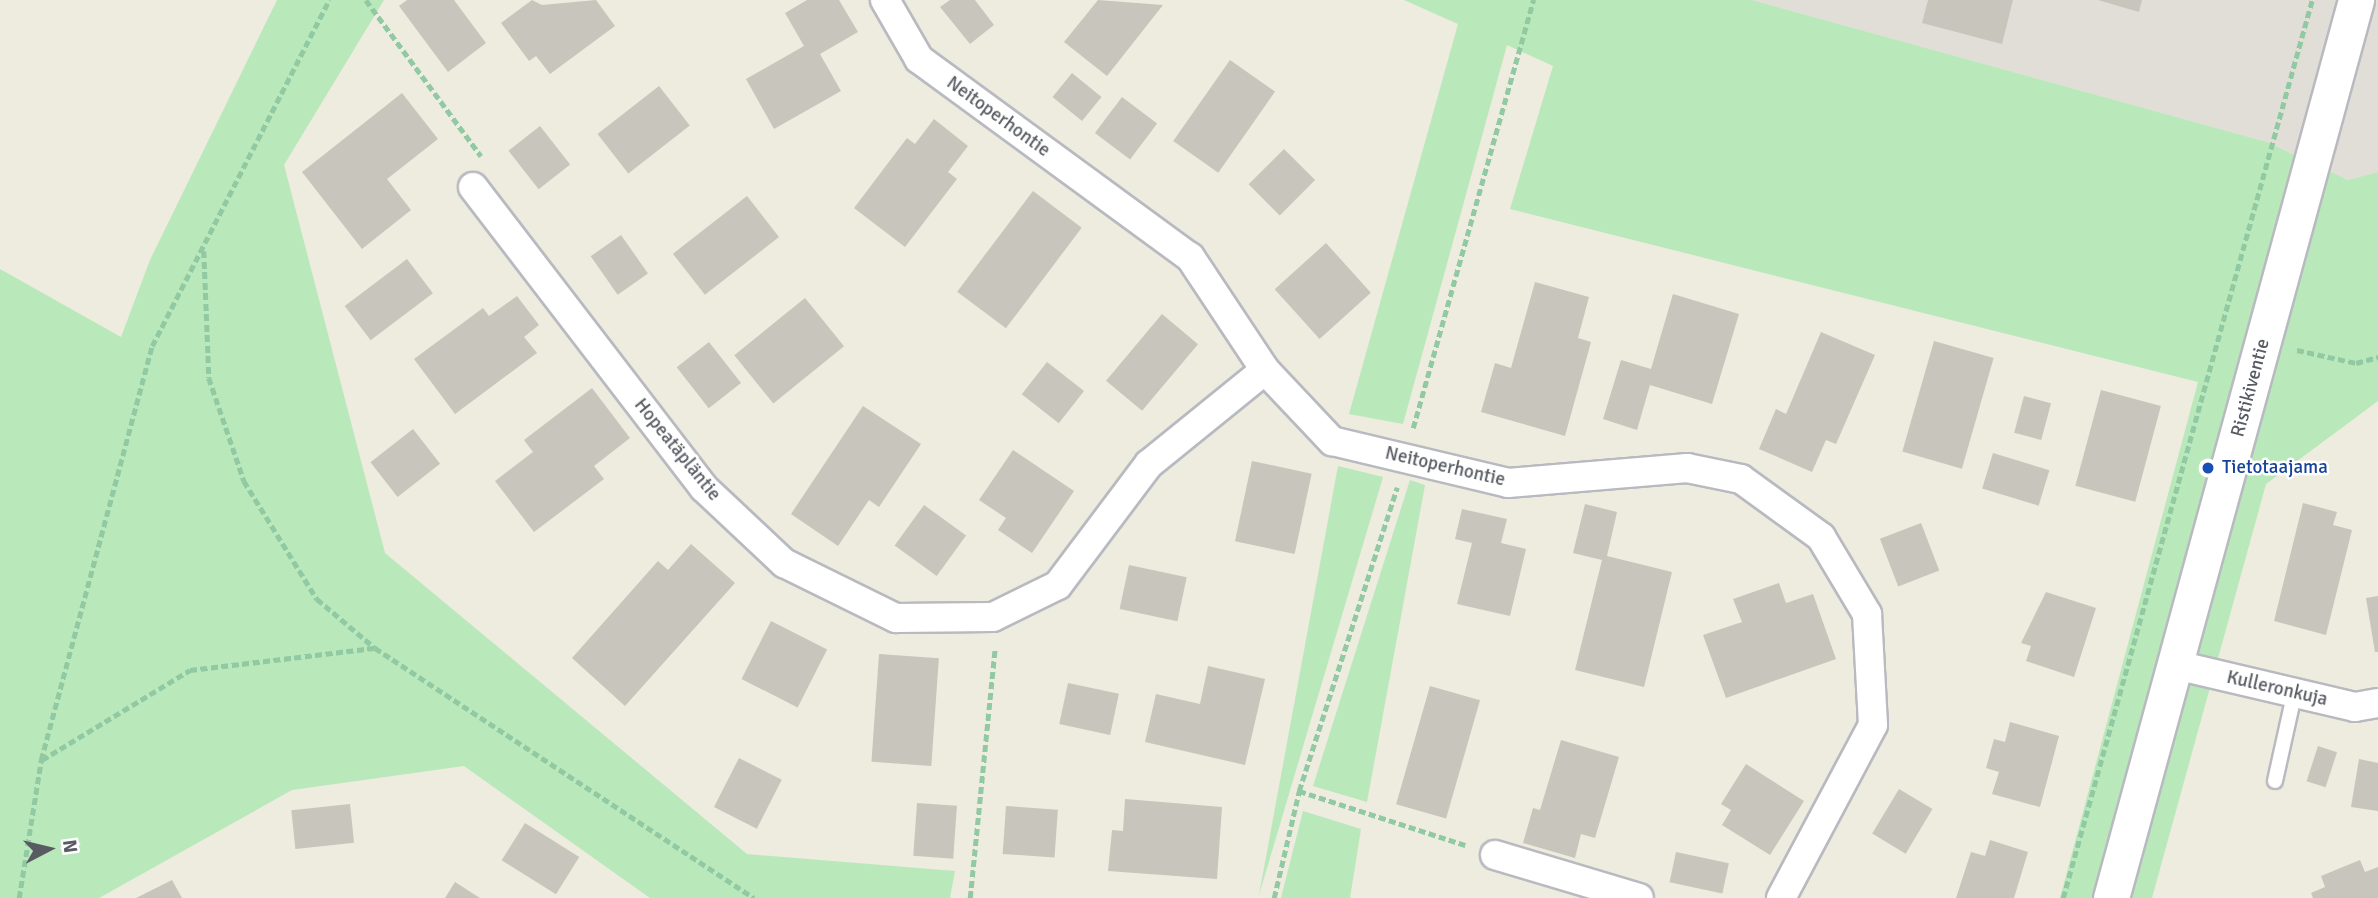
<!DOCTYPE html>
<meta charset="utf-8">
<style>
body{margin:0}
#map{position:relative;width:2378px;height:898px;overflow:hidden;background:#eeebdf;font-family:Signika,sans-serif}
div>[style]{position:absolute}
.industrial>*{inset:0;background:#e1ded7}
.green>*{inset:0;background:#b9e8bb}
.building>*{inset:0;background:#c8c5bc;transform-origin:0 0}
.path>*{height:4.5px;margin-top:-2.25px;transform-origin:0;background:repeating-linear-gradient(90deg,#91c9a3 0 7px,transparent 0 10.5px)}
.roads{filter:drop-shadow(2px 0 #b8bac0) drop-shadow(-2px 0 #b8bac0) drop-shadow(0 2px #b8bac0) drop-shadow(0 -2px #b8bac0)}
.service>*{height:14px;margin:-7px;padding:0 7px;transform-origin:7px;border-radius:7px;background:#fff}
.minor>*{height:28px;margin:-14px;padding:0 14px;transform-origin:14px;border-radius:14px;background:#fff}
.tertiary>*{height:35px;margin:-17.5px;padding:0 17.5px;transform-origin:17.5px;border-radius:17.5px;background:#fff}
.dots>*{width:19px;height:19px;translate:-50% -50%;box-sizing:border-box;border:4px solid #fff;border-radius:50%}
span{translate:-50% -50%;white-space:nowrap;text-align:center;line-height:1.15;-webkit-text-stroke:5px #fff;paint-order:stroke}
.street-label{font-size:19px;color:#585c62}
.transit-label{font-size:19px;color:#164399}
.left{translate:0 -50%;text-align:left}
.north{position:absolute;left:14px;top:814px;width:70px;height:70px;-webkit-text-stroke:5px #fff;paint-order:stroke;rotate:83deg;font-size:19px;font-weight:700;line-height:28px;text-align:center;color:#585c62}
.north::after{content:'';display:block;margin:auto;width:24px;height:32px;background:#585c62;clip-path:polygon(50% 0,100% 100%,50% 72%,0 100%)}
</style>
<div id="map">
<div class="industrial">
<i style="clip-path:polygon(1752px 0,2378px 0,2378px 172px,2348px 180px,2267px 142px)"></i>
</div>
<div class="green">
<i style="clip-path:polygon(277px 0,384px 0,284px 165px,385px 553px,747px 854px,955px 871px,950px 898px,650px 898px,464px 766px,292px 790px,99px 898px,0 898px,0 269px,121px 337px,150px 260px)"></i>
<i style="clip-path:polygon(1404px 0,1752px 0,2267px 142px,2348px 180px,2378px 172px,2378px 401px,2266px 484px,2152px 898px,2060px 898px,2198px 382px,1510px 209px,1553px 66px,1507px 45px,1403px 424px,1349px 414px,1458px 24px)"></i>
<i style="clip-path:polygon(1338px 466px,1383px 477px,1259px 895px)"></i>
<i style="clip-path:polygon(1410px 480px,1425px 485px,1367px 802px,1313px 786px)"></i>
<i style="clip-path:polygon(1303px 811px,1361px 829px,1350px 898px,1281px 898px)"></i>
</div>
<div class="building">
<i style="clip-path:polygon(407px 0,454px 0,486px 43px,448px 72px,399px 6px)"></i>
<i style="clip-path:polygon(532px 0,542px 5px,596px 0,615px 26px,550px 74px,536px 56px,529px 61px,501px 23px)"></i>
<i style="clip-path:polygon(807px 0,839px 0,858px 32px,820px 54px,841px 91px,774px 129px,746px 79px,804px 46px,785px 13px)"></i>
<i style="clip-path:polygon(950px 0,975px 0,994px 25px,970px 44px,940px 7px)"></i>
<i style="clip-path:polygon(1098px 0,1163px 5px,1107px 76px,1064px 42px)"></i>
<i style="clip-path:polygon(1928px 0,2013px 0,2002px 44px,1922px 23px)"></i>
<i style="clip-path:polygon(2098px 0,2142px 0,2139px 12px)"></i>
<i style="left:1230px;top:60px;width:55px;height:99px;rotate:35deg"></i>
<i style="left:1072px;top:73px;width:38px;height:31px;rotate:39deg"></i>
<i style="left:659px;top:86px;width:50px;height:78px;rotate:52deg"></i>
<i style="clip-path:polygon(402px 93px,438px 139px,387px 179px,411px 210px,362px 249px,302px 172px)"></i>
<i style="left:1122px;top:97px;width:44px;height:45px;rotate:37deg"></i>
<i style="clip-path:polygon(934px 119px,968px 146px,948px 172px,957px 179px,905px 247px,854px 208px,907px 138px,915px 144px)"></i>
<i style="left:540px;top:126px;width:49px;height:40px;rotate:52deg"></i>
<i style="left:1284px;top:149px;width:44px;height:50px;rotate:45deg"></i>
<i style="left:1033px;top:191px;width:61px;height:126px;rotate:37deg"></i>
<i style="left:747px;top:196px;width:52px;height:94px;rotate:52deg"></i>
<i style="left:621px;top:235px;width:47px;height:37px;rotate:55deg"></i>
<i style="left:1326px;top:243px;width:67px;height:69px;rotate:48deg"></i>
<i style="left:407px;top:259px;width:43px;height:78px;rotate:53deg"></i>
<i style="clip-path:polygon(1535px 282px,1589px 297px,1578px 338px,1591px 342px,1565px 436px,1481px 412px,1495px 363px,1511px 368px)"></i>
<i style="clip-path:polygon(1673px 294px,1739px 314px,1712px 404px,1650px 385px,1637px 430px,1603px 419px,1621px 360px,1651px 369px)"></i>
<i style="clip-path:polygon(517px 296px,539px 325px,524px 337px,537px 353px,455px 414px,414px 359px,483px 308px,489px 316px)"></i>
<i style="left:805px;top:298px;width:62px;height:91px;rotate:51deg"></i>
<i style="left:1162px;top:314px;width:47px;height:87px;rotate:40deg"></i>
<i style="clip-path:polygon(1821px 332px,1875px 355px,1836px 444px,1826px 440px,1812px 472px,1759px 449px,1776px 409px,1786px 414px)"></i>
<i style="left:1934px;top:341px;width:62px;height:115px;rotate:16deg"></i>
<i style="left:709px;top:342px;width:52px;height:41px;rotate:52deg"></i>
<i style="left:1047px;top:362px;width:47px;height:41px;rotate:38deg"></i>
<i style="clip-path:polygon(592px 388px,630px 438px,594px 466px,604px 479px,534px 532px,495px 481px,533px 452px,524px 440px)"></i>
<i style="left:2101px;top:390px;width:62px;height:99px;rotate:15deg"></i>
<i style="left:2024px;top:396px;width:28px;height:38px;rotate:15deg"></i>
<i style="clip-path:polygon(863px 406px,921px 444px,879px 507px,869px 500px,838px 546px,791px 514px)"></i>
<i style="left:413px;top:429px;width:44px;height:54px;rotate:52deg"></i>
<i style="clip-path:polygon(1013px 450px,1074px 491px,1032px 553px,998px 530px,1006px 518px,979px 500px)"></i>
<i style="left:1993px;top:453px;width:59px;height:37px;rotate:17deg"></i>
<i style="left:1252px;top:461px;width:61px;height:82px;rotate:12deg"></i>
<i style="clip-path:polygon(2303px 503px,2337px 512px,2333px 525px,2352px 530px,2326px 635px,2274px 621px)"></i>
<i style="clip-path:polygon(1585px 504px,1617px 512px,1607px 556px,1672px 572px,1644px 687px,1575px 670px,1602px 560px,1573px 553px)"></i>
<i style="left:924px;top:505px;width:52px;height:50px;rotate:36deg"></i>
<i style="clip-path:polygon(1462px 509px,1507px 519px,1501px 543px,1526px 549px,1510px 616px,1457px 604px,1472px 543px,1455px 539px)"></i>
<i style="left:1921px;top:523px;width:51px;height:44px;rotate:69deg"></i>
<i style="clip-path:polygon(691px 544px,735px 583px,625px 706px,572px 658px,658px 561px,668px 570px)"></i>
<i style="left:1129px;top:565px;width:59px;height:45px;rotate:12deg"></i>
<i style="clip-path:polygon(1779px 583px,1786px 603px,1813px 594px,1836px 659px,1726px 698px,1703px 635px,1742px 622px,1733px 599px)"></i>
<i style="clip-path:polygon(2046px 592px,2096px 608px,2074px 677px,2026px 661px,2031px 646px,2021px 643px)"></i>
<i style="clip-path:polygon(2378px 596px,2378px 652px,2375px 652px,2366px 598px)"></i>
<i style="left:771px;top:621px;width:63px;height:65px;rotate:27deg"></i>
<i style="left:879px;top:654px;width:60px;height:108px;rotate:4deg"></i>
<i style="clip-path:polygon(1208px 666px,1265px 679px,1245px 765px,1145px 742px,1156px 694px,1200px 704px)"></i>
<i style="left:1068px;top:683px;width:52px;height:42px;rotate:12deg"></i>
<i style="left:1430px;top:686px;width:52px;height:123px;rotate:16deg"></i>
<i style="clip-path:polygon(2010px 722px,2059px 736px,2040px 807px,1992px 794px,1999px 772px,1986px 768px,1994px 739px,2005px 742px)"></i>
<i style="clip-path:polygon(1561px 740px,1619px 757px,1595px 838px,1581px 834px,1575px 858px,1523px 843px,1533px 808px,1540px 810px)"></i>
<i style="left:2318px;top:746px;width:20px;height:37px;rotate:18deg"></i>
<i style="left:739px;top:758px;width:48px;height:55px;rotate:27deg"></i>
<i style="clip-path:polygon(2359px 759px,2378px 763px,2378px 811px,2351px 807px)"></i>
<i style="clip-path:polygon(1746px 764px,1804px 801px,1770px 855px,1722px 825px,1731px 810px,1721px 804px)"></i>
<i style="left:1899px;top:789px;width:39px;height:52px;rotate:31deg"></i>
<i style="clip-path:polygon(1125px 799px,1222px 807px,1217px 879px,1108px 871px,1112px 830px,1123px 831px)"></i>
<i style="left:917px;top:803px;width:40px;height:53px;rotate:4deg"></i>
<i style="left:350px;top:804px;width:39px;height:59px;rotate:84deg"></i>
<i style="left:1006px;top:806px;width:52px;height:48px;rotate:4deg"></i>
<i style="left:525px;top:823px;width:64px;height:44px;rotate:32deg"></i>
<i style="clip-path:polygon(1990px 840px,2028px 852px,2014px 898px,1956px 898px,1971px 852px,1985px 856px)"></i>
<i style="left:1676px;top:852px;width:54px;height:31px;rotate:12deg"></i>
<i style="clip-path:polygon(2360px 860px,2365px 872px,2378px 867px,2378px 898px,2313px 898px,2311px 893px,2325px 887px,2321px 876px)"></i>
<i style="clip-path:polygon(172px 880px,182px 898px,136px 898px)"></i>
<i style="clip-path:polygon(455px 882px,480px 898px,445px 898px)"></i>
</div>
<div class="path">
<i style="left:366px;top:0;width:194px;rotate:53.6deg"></i>
<i style="left:204px;top:251px;width:127px;rotate:87.7deg"></i>
<i style="left:209px;top:378px;width:109px;rotate:71.2deg"></i>
<i style="left:244px;top:481px;width:139px;rotate:58.3deg"></i>
<i style="left:317px;top:599px;width:76px;rotate:40.2deg"></i>
<i style="left:375px;top:648px;width:454px;rotate:33.4deg"></i>
<i style="left:2297px;top:350px;width:60px;rotate:12.4deg"></i>
<i style="left:2356px;top:363px;width:23px;rotate:-15deg"></i>
<i style="left:1413px;top:428px;width:445px;rotate:-74.3deg"></i>
<i style="left:42px;top:760px;width:173px;rotate:-31.3deg"></i>
<i style="left:190px;top:670px;width:185px;rotate:-6.8deg"></i>
<i style="left:1299px;top:791px;width:175px;rotate:18deg"></i>
<i style="left:19px;top:898px;width:140px;rotate:-80.9deg"></i>
<i style="left:41px;top:760px;width:429px;rotate:-75deg"></i>
<i style="left:152px;top:346px;width:389px;rotate:-62.9deg"></i>
<i style="left:970px;top:898px;width:251px;rotate:-84.3deg"></i>
<i style="left:1274px;top:898px;width:110px;rotate:-76.8deg"></i>
<i style="left:1299px;top:791px;width:319px;rotate:-72.1deg"></i>
<i style="left:2063px;top:898px;width:932px;rotate:-74.5deg"></i>
</div>
<div class="roads">
<div class="service">
<i style="left:2275px;top:781px;width:88px;rotate:-77.5deg"></i>
</div>
<div class="minor">
<i style="left:885px;top:0;width:68px;rotate:60deg"></i>
<i style="left:919px;top:59px;width:336px;rotate:36.2deg"></i>
<i style="left:1190px;top:257px;width:136px;rotate:56.4deg"></i>
<i style="left:1265px;top:370px;width:98px;rotate:46.7deg"></i>
<i style="left:1332px;top:441px;width:181px;rotate:13.4deg"></i>
<i style="left:1508px;top:483px;width:180px;rotate:-4.8deg"></i>
<i style="left:1687px;top:468px;width:55px;rotate:11.5deg"></i>
<i style="left:1741px;top:479px;width:99px;rotate:35.9deg"></i>
<i style="left:1821px;top:537px;width:90px;rotate:59.1deg"></i>
<i style="left:1867px;top:614px;width:111px;rotate:86.9deg"></i>
<i style="left:1873px;top:725px;width:196px;rotate:118deg"></i>
<i style="left:473px;top:187px;width:379px;rotate:52.5deg"></i>
<i style="left:704px;top:488px;width:110px;rotate:43.2deg"></i>
<i style="left:784px;top:563px;width:125px;rotate:26.2deg"></i>
<i style="left:896px;top:618px;width:97px;rotate:-0.6deg"></i>
<i style="left:993px;top:617px;width:72px;rotate:-26.2deg"></i>
<i style="left:1058px;top:585px;width:151px;rotate:-53.1deg"></i>
<i style="left:1149px;top:464px;width:149px;rotate:-39deg"></i>
<i style="left:2176px;top:665px;width:184px;rotate:13.2deg"></i>
<i style="left:2355px;top:707px;width:23px;rotate:-10deg"></i>
<i style="left:1495px;top:855px;width:150px;rotate:16.6deg"></i>
</div>
<div class="tertiary">
<i style="left:2111px;top:898px;width:931px;rotate:-74.74deg"></i>
</div>
</div>
<div class="dots">
<i style="left:2208px;top:468px;background:#1a4fb4"></i>
</div>
<div class="street-label">
<span style="left:998px;top:117px;rotate:36deg">Neitoperhontie</span>
<span style="left:2251px;top:388px;rotate:-75deg">Ristikiventie</span>
<span style="left:677px;top:450px;rotate:51deg">Hopeatäpläntie</span>
<span style="left:1445px;top:467px;rotate:13deg">Neitoperhontie</span>
<span style="left:2277px;top:689px;rotate:13deg">Kulleronkuja</span>
</div>
<div class="transit-label">
<span class="left" style="left:2222px;top:468px">Tietotaajama</span>
</div>
<div class="north">N</div>
</div>
